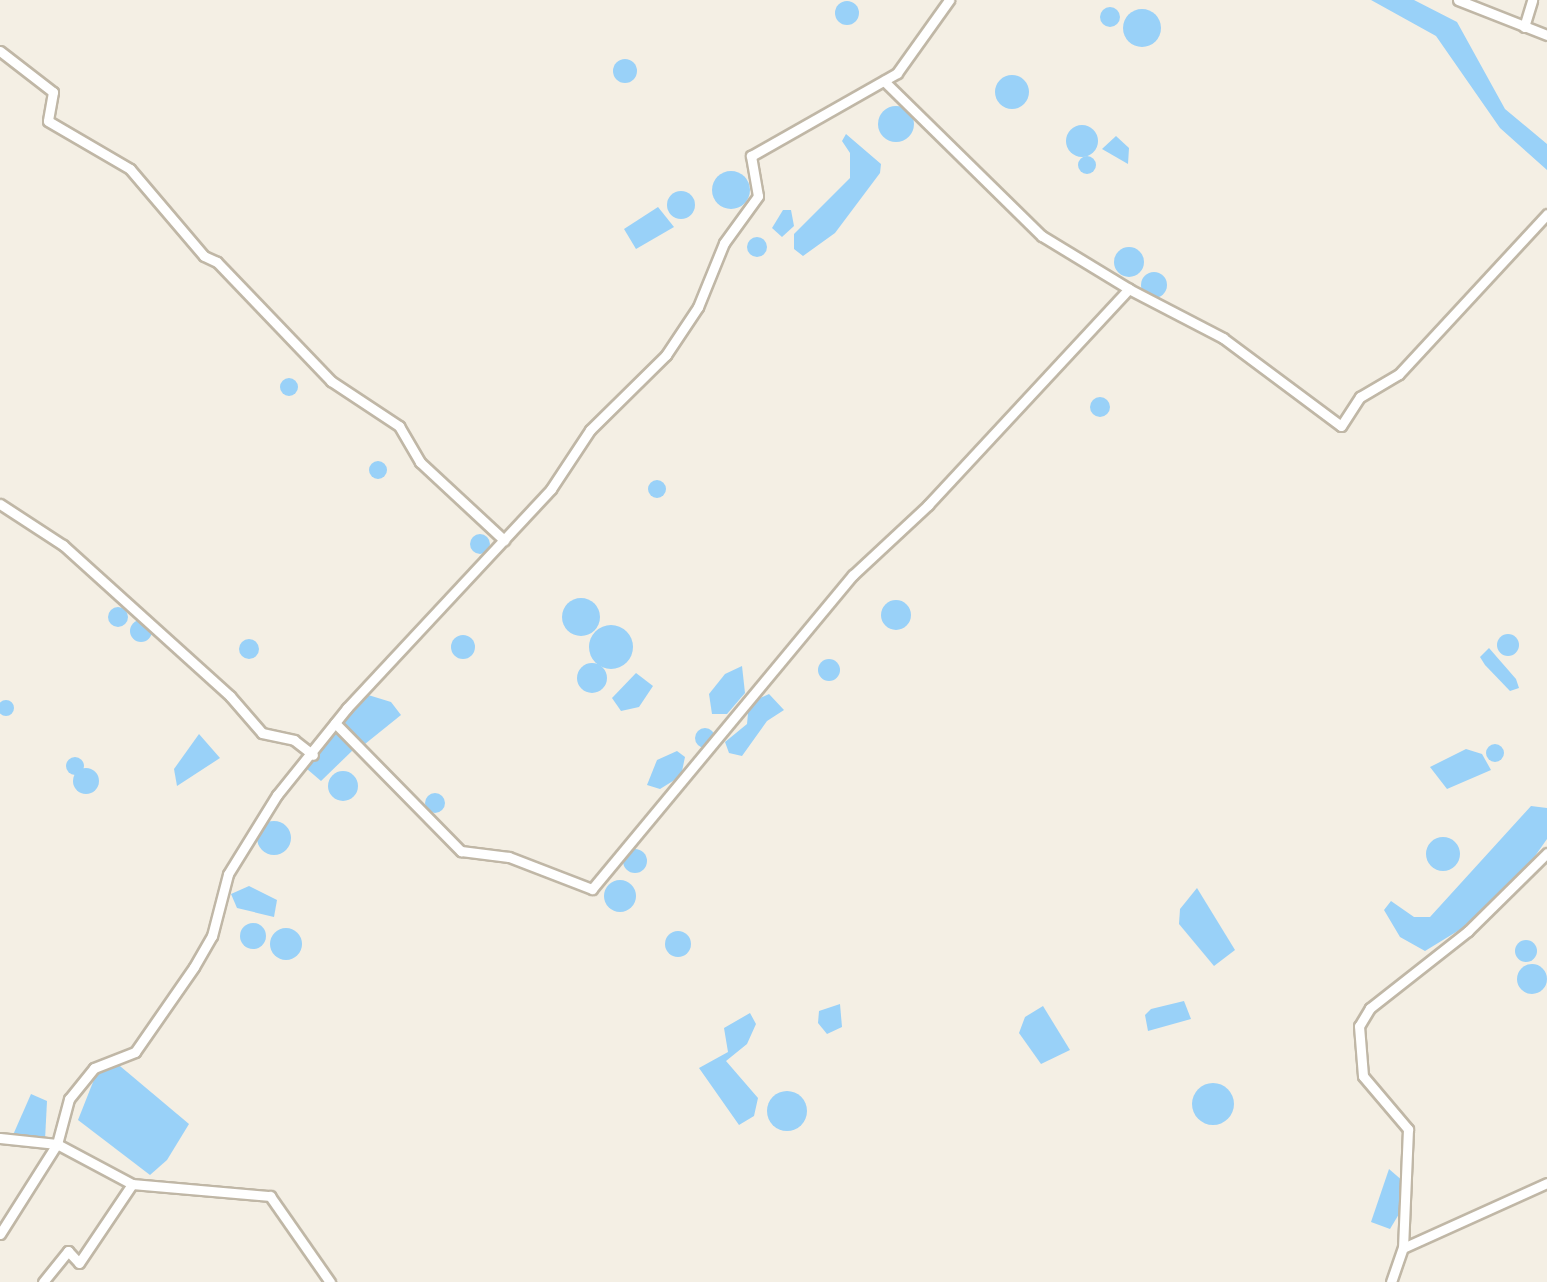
<!DOCTYPE html>
<style>
body{margin:0}
#map{position:relative;width:1547px;height:1282px;overflow:hidden;background:#f4efe4;font-family:Rubik,sans-serif}
div>[style]{position:absolute}
.water>*{inset:0;background:#99d1f8}
.round{border-radius:50%}
.roads{filter:drop-shadow(2px 0 #c0b7a6) drop-shadow(-2px 0 #c0b7a6) drop-shadow(0 2px #c0b7a6) drop-shadow(0 -2px #c0b7a6)}
.minor>*{height:9px;margin:-4.5px;padding:0 4.5px;transform-origin:4.5px;border-radius:4.5px;background:#fff}
span{translate:-50% -50%;white-space:nowrap;text-align:center;line-height:1.15;-webkit-text-stroke:7px #fff;paint-order:stroke}
</style>
<div id="map">
<div class="water">
<i style="clip-path:polygon(1371px 0,1414px 0,1457px 22px,1505px 109px,1547px 144px,1547px 170px,1500px 128px,1436px 36px)"></i>
<i class="round" style="left:835px;top:1px;width:24px;height:24px"></i>
<i class="round" style="left:1100px;top:7px;width:20px;height:20px"></i>
<i class="round" style="left:1123px;top:9px;width:38px;height:38px"></i>
<i class="round" style="left:613px;top:59px;width:24px;height:24px"></i>
<i class="round" style="left:995px;top:75px;width:34px;height:34px"></i>
<i class="round" style="left:878px;top:106px;width:36px;height:36px"></i>
<i class="round" style="left:1066px;top:125px;width:32px;height:32px"></i>
<i style="clip-path:polygon(846px 134px,881px 164px,880px 173px,835px 233px,803px 256px,794px 249px,794px 234px,850px 178px,850px 153px,842px 141px)"></i>
<i style="clip-path:polygon(1116px 136px,1129px 148px,1128px 164px,1102px 149px)"></i>
<i class="round" style="left:1078px;top:156px;width:18px;height:18px"></i>
<i class="round" style="left:712px;top:171px;width:38px;height:38px"></i>
<i class="round" style="left:667px;top:191px;width:28px;height:28px"></i>
<i style="clip-path:polygon(658px 207px,674px 227px,636px 249px,624px 229px)"></i>
<i style="clip-path:polygon(783px 210px,791px 210px,794px 226px,782px 237px,772px 228px)"></i>
<i class="round" style="left:747px;top:237px;width:20px;height:20px"></i>
<i class="round" style="left:1114px;top:247px;width:30px;height:30px"></i>
<i class="round" style="left:1141px;top:272px;width:26px;height:26px"></i>
<i class="round" style="left:280px;top:378px;width:18px;height:18px"></i>
<i class="round" style="left:1090px;top:397px;width:20px;height:20px"></i>
<i class="round" style="left:369px;top:461px;width:18px;height:18px"></i>
<i class="round" style="left:648px;top:480px;width:18px;height:18px"></i>
<i class="round" style="left:470px;top:534px;width:20px;height:20px"></i>
<i class="round" style="left:562px;top:598px;width:38px;height:38px"></i>
<i class="round" style="left:881px;top:600px;width:30px;height:30px"></i>
<i class="round" style="left:108px;top:607px;width:20px;height:20px"></i>
<i class="round" style="left:130px;top:620px;width:22px;height:22px"></i>
<i class="round" style="left:589px;top:625px;width:44px;height:44px"></i>
<i class="round" style="left:1497px;top:634px;width:22px;height:22px"></i>
<i class="round" style="left:451px;top:635px;width:24px;height:24px"></i>
<i class="round" style="left:239px;top:639px;width:20px;height:20px"></i>
<i style="clip-path:polygon(1489px 648px,1516px 679px,1519px 688px,1510px 691px,1485px 665px,1480px 657px)"></i>
<i class="round" style="left:818px;top:659px;width:22px;height:22px"></i>
<i class="round" style="left:577px;top:663px;width:30px;height:30px"></i>
<i style="clip-path:polygon(742px 666px,745px 693px,727px 714px,712px 714px,709px 694px,725px 674px)"></i>
<i style="clip-path:polygon(636px 673px,653px 686px,639px 707px,621px 711px,612px 698px)"></i>
<i style="clip-path:polygon(365px 694px,391px 702px,401px 715px,365px 744px,340px 721px)"></i>
<i style="clip-path:polygon(769px 694px,784px 710px,767px 721px,742px 756px,729px 753px,725px 742px,747px 724px,749px 703px)"></i>
<i class="round" style="left:-2px;top:700px;width:16px;height:16px"></i>
<i class="round" style="left:695px;top:728px;width:20px;height:20px"></i>
<i style="clip-path:polygon(334px 729px,354px 749px,321px 781px,307px 769px)"></i>
<i style="clip-path:polygon(199px 734px,220px 758px,177px 786px,174px 769px)"></i>
<i class="round" style="left:1486px;top:744px;width:18px;height:18px"></i>
<i style="clip-path:polygon(1466px 749px,1482px 754px,1491px 770px,1447px 789px,1430px 767px)"></i>
<i style="clip-path:polygon(677px 751px,685px 757px,681px 776px,660px 789px,647px 785px,657px 760px)"></i>
<i class="round" style="left:66px;top:757px;width:18px;height:18px"></i>
<i class="round" style="left:73px;top:768px;width:26px;height:26px"></i>
<i class="round" style="left:328px;top:771px;width:30px;height:30px"></i>
<i class="round" style="left:425px;top:793px;width:20px;height:20px"></i>
<i style="clip-path:polygon(1531px 806px,1547px 808px,1547px 839px,1528px 866px,1461px 929px,1425px 951px,1400px 937px,1384px 910px,1391px 901px,1414px 917px,1430px 917px)"></i>
<i class="round" style="left:257px;top:821px;width:34px;height:34px"></i>
<i class="round" style="left:1426px;top:837px;width:34px;height:34px"></i>
<i class="round" style="left:623px;top:849px;width:24px;height:24px"></i>
<i class="round" style="left:604px;top:880px;width:32px;height:32px"></i>
<i style="clip-path:polygon(249px 886px,277px 900px,274px 917px,237px 908px,231px 894px)"></i>
<i style="clip-path:polygon(1197px 888px,1235px 950px,1214px 966px,1179px 924px,1180px 909px)"></i>
<i class="round" style="left:240px;top:923px;width:26px;height:26px"></i>
<i class="round" style="left:270px;top:928px;width:32px;height:32px"></i>
<i class="round" style="left:665px;top:931px;width:26px;height:26px"></i>
<i class="round" style="left:1515px;top:940px;width:22px;height:22px"></i>
<i class="round" style="left:1517px;top:964px;width:30px;height:30px"></i>
<i style="clip-path:polygon(1184px 1001px,1191px 1019px,1148px 1031px,1145px 1015px,1151px 1009px)"></i>
<i style="clip-path:polygon(840px 1004px,842px 1027px,827px 1034px,818px 1023px,819px 1011px)"></i>
<i style="clip-path:polygon(1043px 1006px,1070px 1050px,1041px 1064px,1019px 1033px,1025px 1017px)"></i>
<i style="clip-path:polygon(750px 1013px,756px 1024px,747px 1044px,726px 1061px,758px 1098px,754px 1116px,739px 1125px,699px 1068px,728px 1052px,724px 1028px)"></i>
<i style="clip-path:polygon(114px 1061px,189px 1124px,167px 1160px,150px 1175px,78px 1120px,95px 1077px)"></i>
<i class="round" style="left:1192px;top:1083px;width:42px;height:42px"></i>
<i class="round" style="left:767px;top:1091px;width:40px;height:40px"></i>
<i style="clip-path:polygon(31px 1094px,47px 1101px,45px 1140px,13px 1135px)"></i>
<i style="clip-path:polygon(1389px 1169px,1404px 1182px,1402px 1209px,1390px 1229px,1371px 1222px)"></i>
</div>
<div class="roads">
<div class="minor">
<i style="left:1458px;top:0;width:96px;rotate:21.5deg"></i>
<i style="left:1524px;top:27px;width:28px;rotate:-73deg"></i>
<i style="left:0;top:51px;width:67px;rotate:37.7deg"></i>
<i style="left:53px;top:92px;width:29px;rotate:100deg"></i>
<i style="left:48px;top:121px;width:95px;rotate:30.3deg"></i>
<i style="left:130px;top:169px;width:114px;rotate:49.6deg"></i>
<i style="left:204px;top:256px;width:14px;rotate:25deg"></i>
<i style="left:217px;top:262px;width:165px;rotate:46.2deg"></i>
<i style="left:331px;top:381px;width:82px;rotate:33.5deg"></i>
<i style="left:399px;top:426px;width:42px;rotate:59.7deg"></i>
<i style="left:420px;top:462px;width:115px;rotate:42.9deg"></i>
<i style="left:884px;top:81px;width:221px;rotate:44.5deg"></i>
<i style="left:1042px;top:236px;width:102px;rotate:31.3deg"></i>
<i style="left:0;top:504px;width:75px;rotate:33.1deg"></i>
<i style="left:63px;top:545px;width:225px;rotate:42.1deg"></i>
<i style="left:230px;top:696px;width:49px;rotate:49.1deg"></i>
<i style="left:262px;top:733px;width:33px;rotate:12deg"></i>
<i style="left:294px;top:740px;width:24px;rotate:38deg"></i>
<i style="left:335px;top:723px;width:180px;rotate:45.5deg"></i>
<i style="left:461px;top:851px;width:48px;rotate:7.1deg"></i>
<i style="left:509px;top:857px;width:89px;rotate:21.1deg"></i>
<i style="left:592px;top:889px;width:408px;rotate:-50.3deg"></i>
<i style="left:853px;top:575px;width:103px;rotate:-43deg"></i>
<i style="left:928px;top:505px;width:295px;rotate:-47.1deg"></i>
<i style="left:1129px;top:289px;width:106px;rotate:27.5deg"></i>
<i style="left:1223px;top:338px;width:147px;rotate:36.7deg"></i>
<i style="left:1341px;top:426px;width:35px;rotate:-57deg"></i>
<i style="left:1360px;top:397px;width:45px;rotate:-30.5deg"></i>
<i style="left:1399px;top:374px;width:218px;rotate:-47.2deg"></i>
<i style="left:1547px;top:853px;width:111px;rotate:135.4deg"></i>
<i style="left:1468px;top:931px;width:125px;rotate:141.8deg"></i>
<i style="left:1370px;top:1008px;width:21px;rotate:121deg"></i>
<i style="left:1359px;top:1026px;width:50px;rotate:85.4deg"></i>
<i style="left:1363px;top:1076px;width:70px;rotate:49.7deg"></i>
<i style="left:1408px;top:1129px;width:119px;rotate:92.4deg"></i>
<i style="left:1403px;top:1248px;width:158px;rotate:-24.3deg"></i>
<i style="left:0;top:1138px;width:57px;rotate:6deg"></i>
<i style="left:57px;top:1144px;width:85px;rotate:28.1deg"></i>
<i style="left:132px;top:1184px;width:139px;rotate:5deg"></i>
<i style="left:270px;top:1196px;width:105px;rotate:55.1deg"></i>
<i style="left:0;top:1234px;width:107px;rotate:-57.7deg"></i>
<i style="left:57px;top:1144px;width:47px;rotate:-75.1deg"></i>
<i style="left:69px;top:1099px;width:40px;rotate:-51deg"></i>
<i style="left:94px;top:1068px;width:44px;rotate:-21.3deg"></i>
<i style="left:135px;top:1052px;width:103px;rotate:-55.2deg"></i>
<i style="left:194px;top:967px;width:36px;rotate:-60deg"></i>
<i style="left:212px;top:936px;width:64px;rotate:-75.5deg"></i>
<i style="left:228px;top:874px;width:93px;rotate:-58.2deg"></i>
<i style="left:277px;top:795px;width:112px;rotate:-51.2deg"></i>
<i style="left:347px;top:708px;width:299px;rotate:-47deg"></i>
<i style="left:551px;top:489px;width:71px;rotate:-56.5deg"></i>
<i style="left:590px;top:430px;width:107px;rotate:-44.6deg"></i>
<i style="left:666px;top:355px;width:58px;rotate:-56.3deg"></i>
<i style="left:698px;top:307px;width:69px;rotate:-67.9deg"></i>
<i style="left:724px;top:243px;width:58px;rotate:-54.1deg"></i>
<i style="left:758px;top:196px;width:41px;rotate:-99.9deg"></i>
<i style="left:751px;top:156px;width:168px;rotate:-29.6deg"></i>
<i style="left:897px;top:73px;width:90px;rotate:-54.5deg"></i>
<i style="left:43px;top:1282px;width:40px;rotate:-51deg"></i>
<i style="left:68px;top:1251px;width:16px;rotate:47deg"></i>
<i style="left:79px;top:1263px;width:95px;rotate:-56.1deg"></i>
<i style="left:1391px;top:1282px;width:36px;rotate:-71deg"></i>
</div>
</div>
</div>
